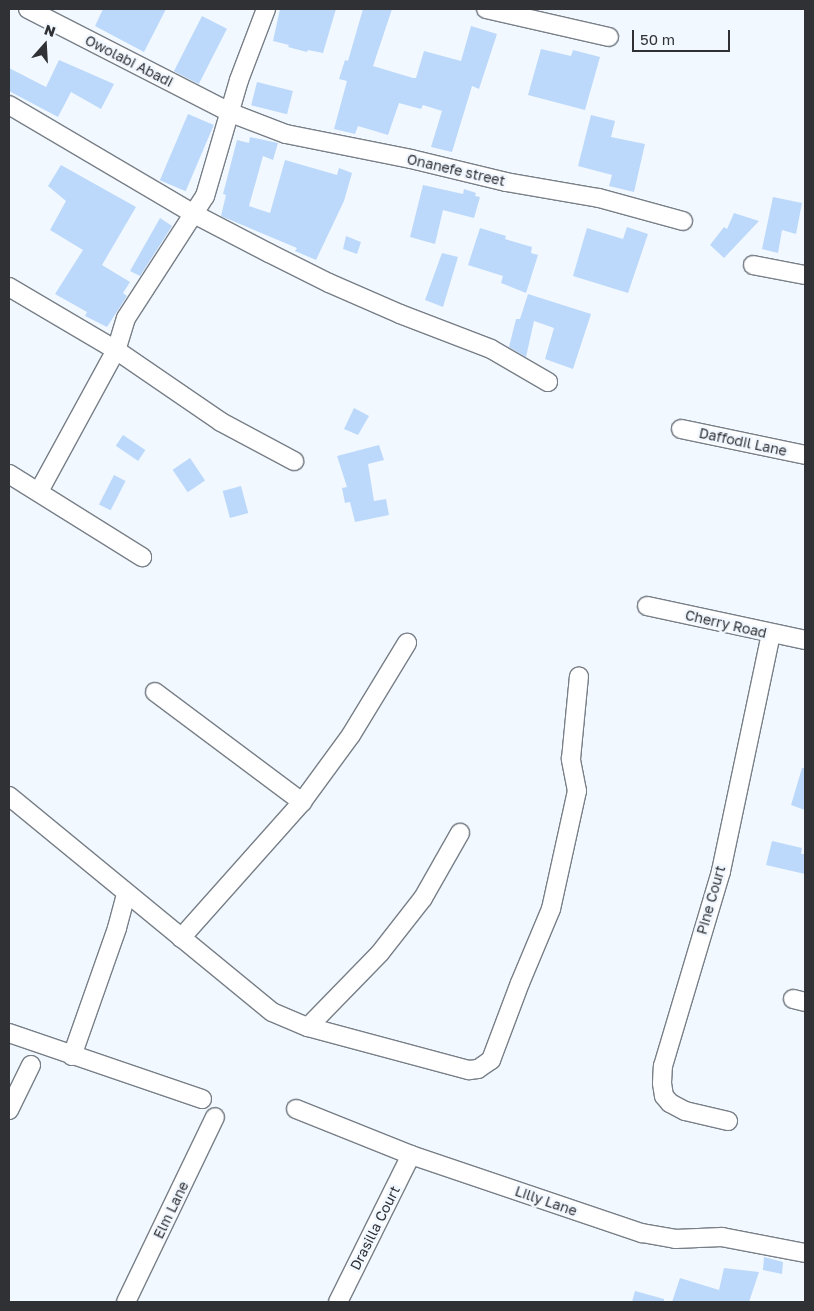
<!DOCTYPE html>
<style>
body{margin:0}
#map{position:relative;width:814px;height:1311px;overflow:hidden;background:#f2f8ff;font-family:"Golos Text",sans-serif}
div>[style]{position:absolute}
.building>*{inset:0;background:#bcd9fb;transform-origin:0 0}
.roads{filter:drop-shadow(1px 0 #787f87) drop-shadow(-1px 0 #787f87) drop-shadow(0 1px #787f87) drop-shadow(0 -1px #787f87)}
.minor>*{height:18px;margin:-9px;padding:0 9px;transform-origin:9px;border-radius:9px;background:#fff}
span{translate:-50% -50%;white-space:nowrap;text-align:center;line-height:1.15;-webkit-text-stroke:5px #f2f8ff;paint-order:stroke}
.street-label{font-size:14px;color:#2f3135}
.frame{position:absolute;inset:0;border:10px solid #2f3135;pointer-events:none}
.north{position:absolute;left:20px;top:20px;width:50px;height:50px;-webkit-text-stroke:4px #f2f8ff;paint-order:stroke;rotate:19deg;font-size:14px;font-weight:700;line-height:20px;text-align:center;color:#2f3135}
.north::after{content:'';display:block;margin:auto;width:18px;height:22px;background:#2f3135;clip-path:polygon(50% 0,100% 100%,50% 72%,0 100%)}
.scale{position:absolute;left:632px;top:30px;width:98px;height:22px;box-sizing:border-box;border:2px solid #2f3135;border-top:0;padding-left:6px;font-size:15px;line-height:18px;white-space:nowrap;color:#2f3135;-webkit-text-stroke:4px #f2f8ff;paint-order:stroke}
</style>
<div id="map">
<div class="building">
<i style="clip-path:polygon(103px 9px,166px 9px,144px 52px,95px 26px)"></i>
<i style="clip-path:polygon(280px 9px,336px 9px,323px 53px,308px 50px,307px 52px,288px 47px,289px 45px,273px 41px)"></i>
<i style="clip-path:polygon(363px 9px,392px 9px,373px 66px,413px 78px,416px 78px,424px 51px,461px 61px,471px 26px,497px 34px,479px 89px,472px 86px,452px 152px,431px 147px,442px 111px,423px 105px,421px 109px,399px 103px,388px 135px,358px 126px,355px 134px,334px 129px,347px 81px,339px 79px,345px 60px,348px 61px)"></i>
<i style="left:202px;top:16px;width:28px;height:62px;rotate:27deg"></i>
<i style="clip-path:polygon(541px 49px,571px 56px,573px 50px,600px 57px,585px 110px,528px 95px)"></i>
<i style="clip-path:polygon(59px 60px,114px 84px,101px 109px,71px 92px,58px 117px,9px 91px,9px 68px,46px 87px)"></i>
<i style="left:257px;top:82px;width:37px;height:24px;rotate:14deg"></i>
<i style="left:188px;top:114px;width:28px;height:72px;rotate:23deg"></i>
<i style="clip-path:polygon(591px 115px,615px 121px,611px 137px,645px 144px,634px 192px,609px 186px,612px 175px,578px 166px)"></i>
<i style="clip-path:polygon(250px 137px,278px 143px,273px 160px,263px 156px,249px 206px,270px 213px,285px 160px,337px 175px,339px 168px,352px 173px,344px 201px,316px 260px,295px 251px,297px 248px,221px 216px,226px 195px,223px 194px,237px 140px,249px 143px)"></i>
<i style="clip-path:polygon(61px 165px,136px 207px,102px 265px,130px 282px,123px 293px,127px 296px,107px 327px,85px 316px,87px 312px,55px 294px,83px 250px,50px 230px,66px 201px,48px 186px)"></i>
<i style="clip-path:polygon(423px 185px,463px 194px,464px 189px,476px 193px,475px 196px,480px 197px,474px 218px,443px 210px,435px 244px,410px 237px)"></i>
<i style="clip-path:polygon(773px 197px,802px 203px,796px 234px,782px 230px,778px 253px,762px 249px)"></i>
<i style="clip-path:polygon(734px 213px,759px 221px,724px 258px,710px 245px,724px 227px,727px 229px)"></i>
<i style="clip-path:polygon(160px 218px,172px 226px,140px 276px,130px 271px)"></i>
<i style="clip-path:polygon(627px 227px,648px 234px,628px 293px,573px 276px,587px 228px,623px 239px)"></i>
<i style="clip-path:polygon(480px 228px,506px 236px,505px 239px,532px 247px,531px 253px,538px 255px,526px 293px,501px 283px,503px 276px,468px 265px)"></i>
<i style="clip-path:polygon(346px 236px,361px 242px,357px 254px,343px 249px)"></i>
<i style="clip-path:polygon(442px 253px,458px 257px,443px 307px,425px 300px)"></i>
<i style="clip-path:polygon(528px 294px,591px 314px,573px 369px,545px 359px,554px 328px,534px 321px,526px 357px,509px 347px,516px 319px,520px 319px)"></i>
<i style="clip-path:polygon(354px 408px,369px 416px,358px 435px,344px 429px)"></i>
<i style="left:123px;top:435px;width:27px;height:13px;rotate:34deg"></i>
<i style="clip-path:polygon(379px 445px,384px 460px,368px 464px,374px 501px,386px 499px,389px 515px,355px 522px,350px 502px,345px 503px,342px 488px,347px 487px,337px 456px)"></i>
<i style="left:190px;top:458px;width:27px;height:21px;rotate:56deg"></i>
<i style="left:114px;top:475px;width:13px;height:33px;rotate:27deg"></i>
<i style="left:241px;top:486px;width:28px;height:19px;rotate:75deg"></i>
<i style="clip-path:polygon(802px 768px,805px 768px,805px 810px,791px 805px)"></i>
<i style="clip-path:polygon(772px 841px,802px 848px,801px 854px,805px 854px,805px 874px,766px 865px)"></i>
<i style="clip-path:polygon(764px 1257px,783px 1262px,782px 1274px,763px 1270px)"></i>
<i style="clip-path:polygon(724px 1268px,759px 1272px,749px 1302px,672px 1302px,680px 1278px,719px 1290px)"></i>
<i style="clip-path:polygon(635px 1291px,664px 1299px,664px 1302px,632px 1302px)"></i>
</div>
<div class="roads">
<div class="minor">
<i style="left:28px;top:9px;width:228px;rotate:27.1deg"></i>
<i style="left:231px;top:113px;width:59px;rotate:20.9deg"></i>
<i style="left:286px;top:134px;width:127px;rotate:11.3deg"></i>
<i style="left:411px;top:159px;width:98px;rotate:13.6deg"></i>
<i style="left:506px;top:182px;width:94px;rotate:9.8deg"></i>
<i style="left:599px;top:198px;width:87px;rotate:15.3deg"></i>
<i style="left:266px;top:9px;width:76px;rotate:110.8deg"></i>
<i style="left:239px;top:80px;width:121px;rotate:106.3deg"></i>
<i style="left:205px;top:196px;width:145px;rotate:122.9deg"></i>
<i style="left:126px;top:318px;width:34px;rotate:107deg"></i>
<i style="left:116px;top:350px;width:127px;rotate:34.4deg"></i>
<i style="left:221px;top:422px;width:83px;rotate:28.1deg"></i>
<i style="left:486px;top:9px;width:126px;rotate:12.8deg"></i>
<i style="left:9px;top:105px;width:215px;rotate:30.5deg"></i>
<i style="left:194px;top:214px;width:85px;rotate:27.5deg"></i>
<i style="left:269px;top:253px;width:67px;rotate:26.6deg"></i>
<i style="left:329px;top:283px;width:77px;rotate:23.6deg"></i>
<i style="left:400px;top:314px;width:97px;rotate:21deg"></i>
<i style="left:491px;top:349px;width:66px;rotate:30.1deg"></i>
<i style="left:753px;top:265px;width:53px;rotate:10.9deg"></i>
<i style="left:9px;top:287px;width:124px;rotate:30.5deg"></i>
<i style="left:116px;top:350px;width:161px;rotate:118.6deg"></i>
<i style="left:681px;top:429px;width:127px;rotate:11.8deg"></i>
<i style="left:9px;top:474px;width:157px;rotate:32deg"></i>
<i style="left:647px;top:606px;width:162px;rotate:12.1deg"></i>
<i style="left:155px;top:692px;width:184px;rotate:36.8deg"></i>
<i style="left:9px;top:796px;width:340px;rotate:39.4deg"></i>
<i style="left:272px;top:1012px;width:39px;rotate:23deg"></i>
<i style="left:308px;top:1027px;width:167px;rotate:15deg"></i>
<i style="left:469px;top:1070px;width:9px;rotate:-6deg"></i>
<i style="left:478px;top:1069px;width:16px;rotate:-35deg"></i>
<i style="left:491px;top:1060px;width:82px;rotate:-69.4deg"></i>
<i style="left:520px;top:983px;width:80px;rotate:-67.3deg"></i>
<i style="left:551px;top:909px;width:121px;rotate:-77.6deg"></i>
<i style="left:577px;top:791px;width:33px;rotate:-101deg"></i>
<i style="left:571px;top:759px;width:83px;rotate:-84.5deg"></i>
<i style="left:181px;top:938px;width:182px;rotate:-48.3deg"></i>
<i style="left:302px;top:802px;width:83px;rotate:-53.8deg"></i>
<i style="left:351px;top:735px;width:108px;rotate:-58.7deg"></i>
<i style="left:793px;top:999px;width:12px;rotate:14deg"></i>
<i style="left:308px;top:1027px;width:103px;rotate:-45.8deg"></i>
<i style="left:380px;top:953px;width:70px;rotate:-52deg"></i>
<i style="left:423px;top:898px;width:75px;rotate:-60.4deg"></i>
<i style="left:9px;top:1033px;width:204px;rotate:18.9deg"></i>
<i style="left:72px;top:1056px;width:136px;rotate:-70.6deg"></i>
<i style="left:117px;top:928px;width:35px;rotate:-75deg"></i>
<i style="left:296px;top:1109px;width:124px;rotate:21.8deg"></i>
<i style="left:411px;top:1155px;width:244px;rotate:18.7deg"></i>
<i style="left:642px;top:1233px;width:34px;rotate:10deg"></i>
<i style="left:675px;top:1239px;width:47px;rotate:-2.4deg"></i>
<i style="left:722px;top:1237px;width:85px;rotate:10.9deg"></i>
<i style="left:9px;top:1110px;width:50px;rotate:-63.9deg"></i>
<i style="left:728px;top:1121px;width:44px;rotate:-166.9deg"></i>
<i style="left:685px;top:1111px;width:17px;rotate:-152deg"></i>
<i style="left:670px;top:1103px;width:9px;rotate:-131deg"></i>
<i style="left:664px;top:1096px;width:13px;rotate:-99deg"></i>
<i style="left:662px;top:1083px;width:17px;rotate:-87deg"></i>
<i style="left:663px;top:1066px;width:203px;rotate:-73.4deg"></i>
<i style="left:721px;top:871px;width:242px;rotate:-78.1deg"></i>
<i style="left:126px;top:1302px;width:205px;rotate:-64.3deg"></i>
<i style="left:338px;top:1302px;width:164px;rotate:-63.6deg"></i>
</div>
</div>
<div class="street-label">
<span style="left:129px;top:61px;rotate:27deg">Owolabi Abadi</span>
<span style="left:456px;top:170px;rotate:13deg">Onanefe street</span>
<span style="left:743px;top:442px;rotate:12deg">Daffodil Lane</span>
<span style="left:726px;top:624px;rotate:13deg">Cherry Road</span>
<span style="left:711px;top:900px;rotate:-74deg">Pine Court</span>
<span style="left:546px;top:1201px;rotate:19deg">Lilly Lane</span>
<span style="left:171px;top:1210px;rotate:-64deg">Elm Lane</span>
<span style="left:375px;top:1228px;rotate:-63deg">Drasilla Court</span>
</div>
<div class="frame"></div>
<div class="north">N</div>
<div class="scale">50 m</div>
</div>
